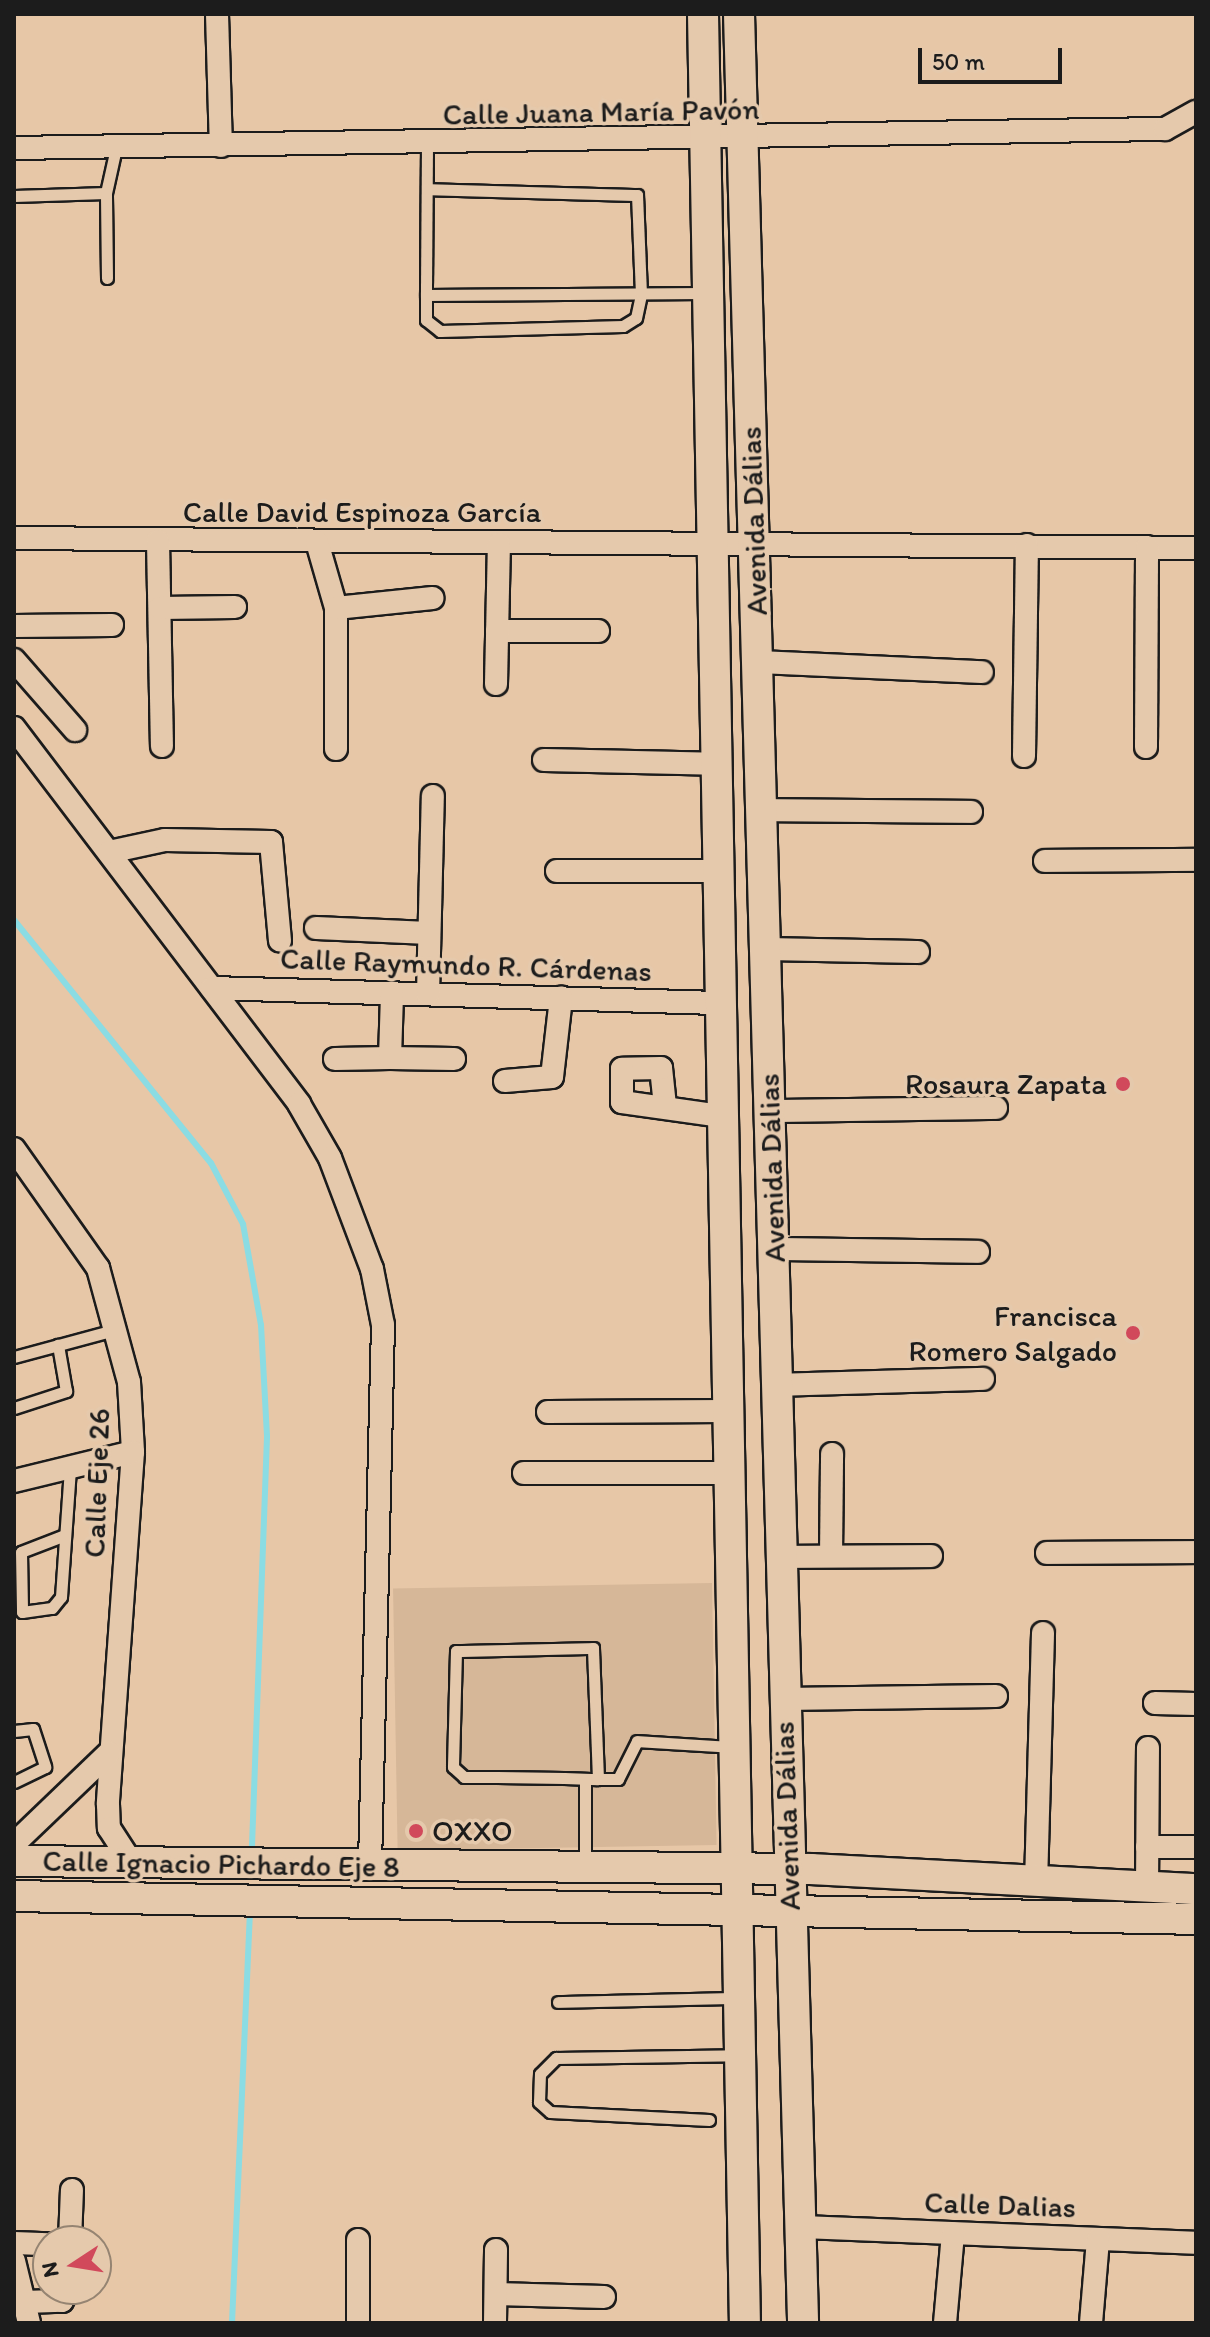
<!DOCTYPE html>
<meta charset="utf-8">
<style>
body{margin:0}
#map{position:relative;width:1210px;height:2337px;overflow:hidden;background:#e7c7a7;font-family:Itim,sans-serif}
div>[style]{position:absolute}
.built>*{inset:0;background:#d6b798;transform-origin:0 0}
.stream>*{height:6px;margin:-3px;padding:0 3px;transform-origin:3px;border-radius:3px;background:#8bdce3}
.roads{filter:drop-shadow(2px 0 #1c1c1c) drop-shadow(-2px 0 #1c1c1c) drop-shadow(0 2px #1c1c1c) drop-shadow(0 -2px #1c1c1c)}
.service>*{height:11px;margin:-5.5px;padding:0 5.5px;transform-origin:5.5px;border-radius:5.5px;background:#e5c9ac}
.minor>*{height:22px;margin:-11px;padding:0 11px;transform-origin:11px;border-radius:11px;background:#e5c9ac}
.secondary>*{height:30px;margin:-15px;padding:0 15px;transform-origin:15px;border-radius:15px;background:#e5c9ac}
.dots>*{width:22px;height:22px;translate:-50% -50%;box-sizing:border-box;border:4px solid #e5c9ac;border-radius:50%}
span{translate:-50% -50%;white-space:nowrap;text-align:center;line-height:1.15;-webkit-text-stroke:7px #e5c9ac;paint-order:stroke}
.street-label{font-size:30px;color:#1c1c1c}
.poi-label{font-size:30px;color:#1c1c1c}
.right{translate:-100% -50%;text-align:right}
.left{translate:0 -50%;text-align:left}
.frame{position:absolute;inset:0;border:16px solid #1c1c1c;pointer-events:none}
.north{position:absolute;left:32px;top:2225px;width:80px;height:80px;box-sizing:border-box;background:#e5c9ac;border:2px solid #958472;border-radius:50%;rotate:258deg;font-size:22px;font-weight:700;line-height:32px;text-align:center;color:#1c1c1c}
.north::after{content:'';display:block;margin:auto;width:28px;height:36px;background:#d1495b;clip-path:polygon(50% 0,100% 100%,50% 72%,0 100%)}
.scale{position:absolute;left:918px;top:48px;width:144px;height:36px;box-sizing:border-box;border:4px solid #1c1c1c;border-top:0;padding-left:10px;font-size:24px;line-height:28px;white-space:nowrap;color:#1c1c1c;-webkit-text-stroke:6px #e5c9ac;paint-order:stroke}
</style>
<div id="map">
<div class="built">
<i style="left:712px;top:1583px;width:262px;height:319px;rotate:89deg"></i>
</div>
<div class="stream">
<i style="left:14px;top:920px;width:313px;rotate:51deg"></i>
<i style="left:211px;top:1163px;width:69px;rotate:62.3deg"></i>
<i style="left:243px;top:1224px;width:103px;rotate:79.9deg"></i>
<i style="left:261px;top:1325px;width:112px;rotate:86.9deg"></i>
<i style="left:267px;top:1437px;width:419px;rotate:92.1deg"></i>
<i style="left:232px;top:2323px;width:412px;rotate:-87.5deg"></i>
</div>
<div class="roads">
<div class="service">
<i style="left:427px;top:145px;width:150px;rotate:90.4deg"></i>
<i style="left:426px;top:295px;width:279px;rotate:-0.4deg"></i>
<i style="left:14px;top:196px;width:92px;rotate:-1.9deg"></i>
<i style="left:107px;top:278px;width:85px;rotate:-90.7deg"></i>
<i style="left:106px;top:193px;width:46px;rotate:-77.5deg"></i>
<i style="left:426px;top:295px;width:25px;rotate:90deg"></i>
<i style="left:426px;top:320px;width:18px;rotate:38deg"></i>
<i style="left:440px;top:331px;width:183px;rotate:-1.6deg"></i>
<i style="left:623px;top:326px;width:15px;rotate:-32deg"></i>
<i style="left:636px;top:318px;width:25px;rotate:-78deg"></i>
<i style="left:641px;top:294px;width:99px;rotate:-92.3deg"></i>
<i style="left:637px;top:195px;width:210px;rotate:-178.4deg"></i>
<i style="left:14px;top:1357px;width:108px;rotate:-15.1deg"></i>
<i style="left:14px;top:1408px;width:55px;rotate:-18.1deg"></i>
<i style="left:66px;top:1391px;width:47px;rotate:-99.9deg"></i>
<i style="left:65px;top:1535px;width:47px;rotate:158.9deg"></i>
<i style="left:21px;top:1552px;width:60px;rotate:89deg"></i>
<i style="left:22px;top:1612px;width:30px;rotate:-8deg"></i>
<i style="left:52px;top:1608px;width:14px;rotate:-51deg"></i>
<i style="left:61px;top:1597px;width:130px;rotate:-86deg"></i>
<i style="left:14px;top:1731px;width:19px;rotate:-6deg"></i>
<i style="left:33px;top:1729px;width:40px;rotate:72deg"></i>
<i style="left:45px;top:1767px;width:34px;rotate:154deg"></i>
<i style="left:598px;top:1779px;width:131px;rotate:-92.2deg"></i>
<i style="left:593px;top:1648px;width:137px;rotate:178.7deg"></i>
<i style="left:456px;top:1651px;width:116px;rotate:91.5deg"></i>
<i style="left:453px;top:1767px;width:15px;rotate:42deg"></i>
<i style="left:464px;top:1777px;width:33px"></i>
<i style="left:497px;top:1777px;width:67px;rotate:0.9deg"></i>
<i style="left:564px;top:1778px;width:34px;rotate:2deg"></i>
<i style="left:598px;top:1779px;width:20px"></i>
<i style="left:618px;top:1779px;width:42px;rotate:-63.4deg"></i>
<i style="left:637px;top:1741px;width:96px;rotate:3.6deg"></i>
<i style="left:585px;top:1865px;width:86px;rotate:-90deg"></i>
<i style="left:558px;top:2002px;width:179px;rotate:-1.3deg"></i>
<i style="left:709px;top:2120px;width:159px;rotate:-177.1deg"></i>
<i style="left:550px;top:2112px;width:15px;rotate:-138deg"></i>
<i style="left:539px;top:2102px;width:28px;rotate:-88deg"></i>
<i style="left:540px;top:2074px;width:23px;rotate:-45deg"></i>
<i style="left:556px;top:2058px;width:182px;rotate:-0.9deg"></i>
</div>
<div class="minor">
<i style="left:217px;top:14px;width:132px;rotate:88.3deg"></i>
<i style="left:14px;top:148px;width:1151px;rotate:-0.95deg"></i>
<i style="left:1165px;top:129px;width:35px;rotate:-29deg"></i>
<i style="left:14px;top:538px;width:1182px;rotate:0.48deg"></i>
<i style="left:158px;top:541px;width:205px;rotate:88.9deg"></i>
<i style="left:317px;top:542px;width:69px;rotate:73.9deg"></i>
<i style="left:336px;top:608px;width:141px;rotate:90deg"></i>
<i style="left:160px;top:608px;width:75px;rotate:-0.8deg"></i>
<i style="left:336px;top:608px;width:97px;rotate:-5.9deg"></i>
<i style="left:14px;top:626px;width:98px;rotate:-0.6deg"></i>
<i style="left:497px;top:631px;width:101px"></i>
<i style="left:14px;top:660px;width:93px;rotate:48.9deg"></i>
<i style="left:759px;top:662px;width:223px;rotate:2.6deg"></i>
<i style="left:496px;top:684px;width:140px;rotate:-88.8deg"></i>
<i style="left:14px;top:728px;width:472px;rotate:52.8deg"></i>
<i style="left:299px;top:1104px;width:62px;rotate:60.1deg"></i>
<i style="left:330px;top:1158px;width:119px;rotate:69.3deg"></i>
<i style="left:372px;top:1269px;width:57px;rotate:78.9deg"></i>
<i style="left:383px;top:1325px;width:540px;rotate:91.38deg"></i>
<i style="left:1146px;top:747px;width:200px;rotate:-89.7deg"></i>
<i style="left:1024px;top:756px;width:211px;rotate:-89.2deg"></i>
<i style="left:544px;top:760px;width:170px;rotate:1.3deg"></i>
<i style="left:762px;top:810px;width:209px;rotate:0.5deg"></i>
<i style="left:109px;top:852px;width:57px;rotate:-12.1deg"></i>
<i style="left:165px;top:840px;width:106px;rotate:1.1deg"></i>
<i style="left:271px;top:842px;width:99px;rotate:84.8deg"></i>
<i style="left:1045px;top:861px;width:151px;rotate:-0.4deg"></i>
<i style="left:557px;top:871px;width:158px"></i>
<i style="left:316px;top:928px;width:113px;rotate:2.5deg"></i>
<i style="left:766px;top:949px;width:152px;rotate:1.1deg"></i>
<i style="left:212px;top:988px;width:506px;rotate:1.7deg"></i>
<i style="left:428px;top:994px;width:198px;rotate:-88.6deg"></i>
<i style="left:390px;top:1058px;width:64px;rotate:0.9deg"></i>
<i style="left:335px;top:1059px;width:55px;rotate:-1deg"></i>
<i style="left:390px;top:1058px;width:65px;rotate:-88.2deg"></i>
<i style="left:505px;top:1081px;width:47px;rotate:-4.9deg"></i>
<i style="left:552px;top:1077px;width:80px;rotate:-83.5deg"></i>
<i style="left:665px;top:1106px;width:38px;rotate:-96deg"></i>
<i style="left:661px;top:1068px;width:39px;rotate:179deg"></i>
<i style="left:622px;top:1069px;width:33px;rotate:90deg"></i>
<i style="left:622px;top:1102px;width:99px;rotate:8.1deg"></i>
<i style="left:771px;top:1111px;width:225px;rotate:-0.8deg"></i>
<i style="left:14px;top:1149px;width:146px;rotate:54.8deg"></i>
<i style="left:98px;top:1268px;width:118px;rotate:74.8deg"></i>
<i style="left:129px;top:1382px;width:70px;rotate:86.7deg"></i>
<i style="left:133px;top:1452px;width:353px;rotate:94.1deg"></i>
<i style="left:108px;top:1804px;width:24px;rotate:88deg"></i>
<i style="left:109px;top:1828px;width:40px;rotate:57.1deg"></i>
<i style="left:774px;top:1249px;width:204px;rotate:0.8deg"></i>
<i style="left:777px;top:1385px;width:206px;rotate:-1.7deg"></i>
<i style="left:548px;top:1412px;width:178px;rotate:-0.3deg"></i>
<i style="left:524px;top:1473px;width:203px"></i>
<i style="left:14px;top:1481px;width:122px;rotate:-13.7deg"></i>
<i style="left:1047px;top:1553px;width:149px;rotate:-0.4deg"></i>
<i style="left:831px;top:1556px;width:102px;rotate:-89.4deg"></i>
<i style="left:781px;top:1557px;width:150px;rotate:-0.4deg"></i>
<i style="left:784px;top:1699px;width:212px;rotate:-0.8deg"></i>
<i style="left:1155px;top:1703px;width:41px;rotate:1.4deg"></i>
<i style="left:14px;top:1844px;width:132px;rotate:-43.8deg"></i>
<i style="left:1147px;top:1847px;width:49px"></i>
<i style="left:1036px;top:1884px;width:251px;rotate:-88.4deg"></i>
<i style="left:1147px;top:1888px;width:140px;rotate:-89.6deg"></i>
<i style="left:801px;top:2227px;width:395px;rotate:2.3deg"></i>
<i style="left:70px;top:2241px;width:51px;rotate:-87.8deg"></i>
<i style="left:14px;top:2243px;width:34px;rotate:2deg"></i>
<i style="left:14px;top:2261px;width:64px;rotate:76.4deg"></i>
<i style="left:496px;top:2294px;width:108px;rotate:1.6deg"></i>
<i style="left:24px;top:2302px;width:38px;rotate:-2deg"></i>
<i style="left:62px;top:2301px;width:13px;rotate:-63deg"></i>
<i style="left:358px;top:2323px;width:83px;rotate:-90deg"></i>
<i style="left:495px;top:2323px;width:73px;rotate:-89.2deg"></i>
<i style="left:945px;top:2323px;width:90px;rotate:-84.9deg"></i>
<i style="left:1091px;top:2323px;width:84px;rotate:-85.2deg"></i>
</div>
<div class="secondary">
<i style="left:703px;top:14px;width:2309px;rotate:88.96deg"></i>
<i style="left:739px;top:14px;width:2310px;rotate:88.41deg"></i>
<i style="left:14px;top:1861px;width:797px;rotate:0.58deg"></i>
<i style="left:811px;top:1869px;width:386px;rotate:3deg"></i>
<i style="left:14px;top:1896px;width:1182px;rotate:1.11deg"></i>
</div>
</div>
<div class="dots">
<i style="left:1123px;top:1084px;background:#d1495b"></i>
<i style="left:1133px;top:1333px;background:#d1495b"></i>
<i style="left:416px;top:1831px;background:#d1495b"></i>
</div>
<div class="street-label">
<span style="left:601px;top:112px;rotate:-1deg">Calle Juana María Pavón</span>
<span style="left:362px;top:512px">Calle David Espinoza García</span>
<span style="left:754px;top:521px;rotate:-92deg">Avenida Dálias</span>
<span style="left:466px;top:965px;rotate:2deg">Calle Raymundo R. Cárdenas</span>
<span style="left:772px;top:1168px;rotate:-92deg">Avenida Dálias</span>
<span style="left:97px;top:1483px;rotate:-88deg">Calle Eje 26</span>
<span style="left:787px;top:1816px;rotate:-92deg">Avenida Dálias</span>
<span style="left:221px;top:1864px;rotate:1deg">Calle Ignacio Pichardo Eje 8</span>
<span style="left:1000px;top:2205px;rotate:2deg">Calle Dalias</span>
</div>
<div class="poi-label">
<span class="right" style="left:1107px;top:1084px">Rosaura Zapata</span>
<span class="right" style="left:1117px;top:1333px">Francisca<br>Romero Salgado</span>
<span class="left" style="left:432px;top:1831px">OXXO</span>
</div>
<div class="frame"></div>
<div class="north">N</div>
<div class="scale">50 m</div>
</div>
